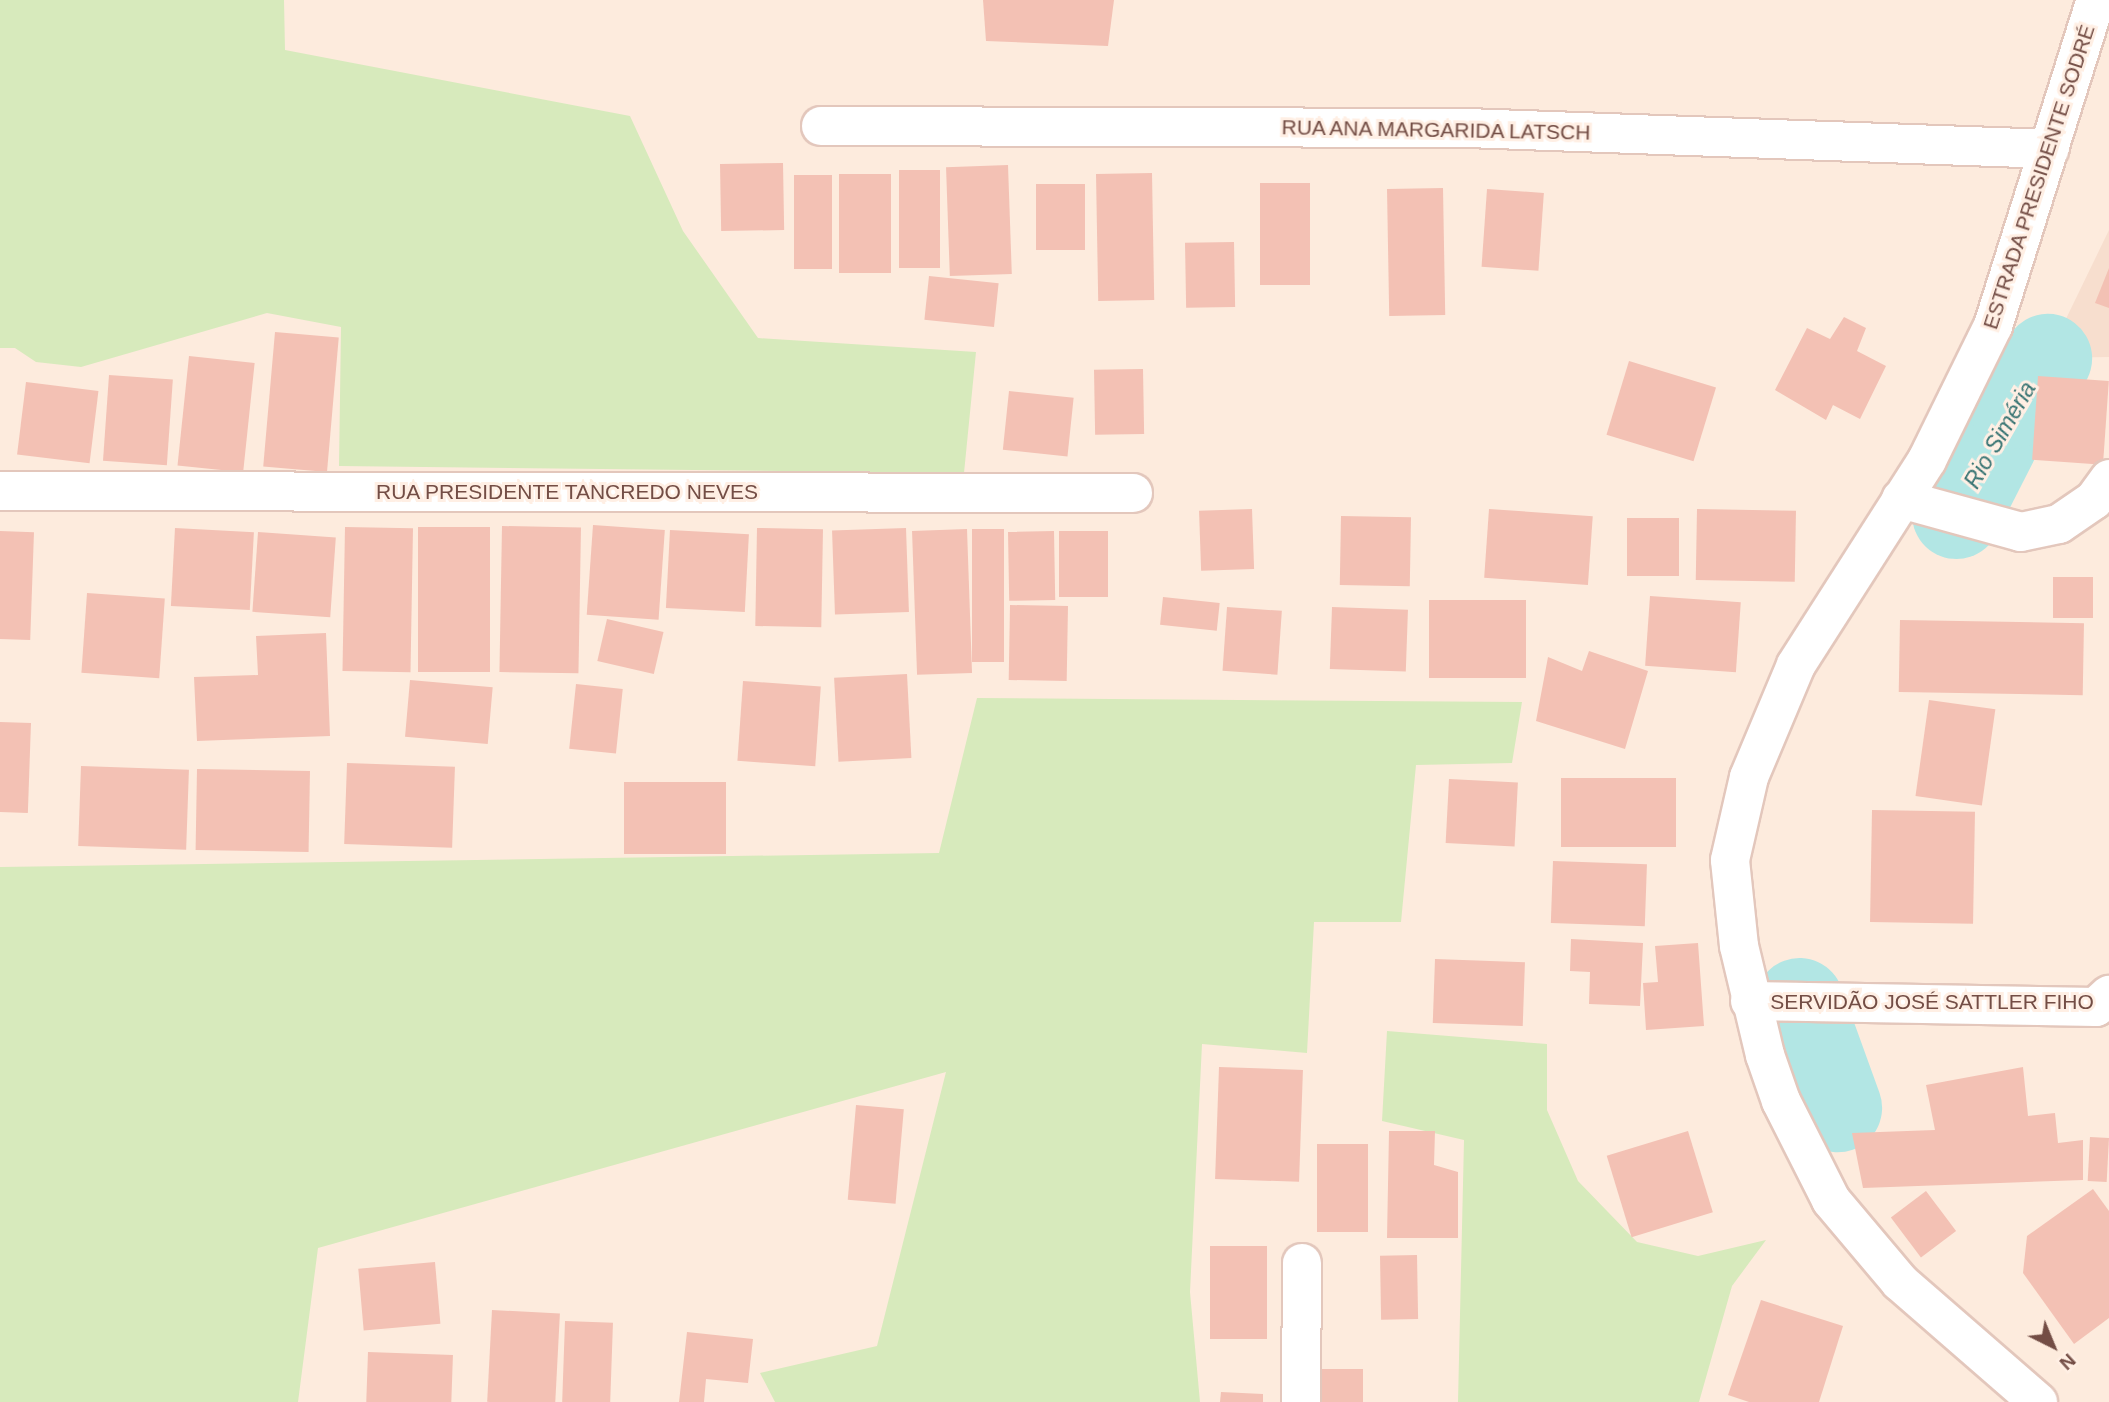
<!DOCTYPE html>
<meta charset="utf-8">
<style>
body{margin:0}
#map{position:relative;width:2109px;height:1402px;overflow:hidden;background:#fdebdd;font-family:Arial,sans-serif}
div>[style]{position:absolute}
.residential>*{inset:0;background:#f7dece}
.green>*{inset:0;background:#d7eabc}
.river>*{height:89px;margin:-44.5px;padding:0 44.5px;transform-origin:44.5px;border-radius:44.5px;background:#b2e6e4}
.building>*{inset:0;background:#f3c1b4;transform-origin:0 0}
.roads{filter:drop-shadow(2px 0 #e3c7bc) drop-shadow(-2px 0 #e3c7bc) drop-shadow(0 2px #e3c7bc) drop-shadow(0 -2px #e3c7bc)}
.street>*{height:38px;margin:-19px;padding:0 19px;transform-origin:19px;border-radius:19px;background:#fff}
.secondary>*{height:38px;margin:-19px;padding:0 19px;transform-origin:19px;border-radius:19px;background:#fff}
span{translate:-50% -50%;white-space:nowrap;text-align:center;line-height:1.15;-webkit-text-stroke:6px #ffefe4;paint-order:stroke}
.street-label{font-size:21px;color:#734d45}
.water-label{font-size:23px;color:#367372;font-style:italic}
.north{position:absolute;left:2018px;top:1311px;width:70px;height:70px;-webkit-text-stroke:5px #ffefe4;paint-order:stroke;rotate:137deg;font-size:19px;font-weight:700;line-height:28px;text-align:center;color:#734d45}
.north::after{content:'';display:block;margin:auto;width:24px;height:32px;background:#734d45;clip-path:polygon(50% 0,100% 100%,50% 72%,0 100%)}
</style>
<div id="map">
<div class="residential">
<i style="clip-path:polygon(2109px 230px,2109px 357px,2047px 358px)"></i>
</div>
<div class="green">
<i style="clip-path:polygon(0 0,284px 0,285px 50px,630px 116px,683px 231px,758px 338px,976px 352px,964px 473px,339px 466px,341px 327px,267px 313px,81px 367px,36px 362px,15px 348px,0 348px)"></i>
<i style="clip-path:polygon(977px 698px,1522px 702px,1512px 763px,1416px 765px,1401px 922px,1314px 922px,1307px 1053px,1202px 1044px,1190px 1292px,1200px 1402px,775px 1402px,760px 1373px,877px 1346px,946px 1072px,318px 1248px,298px 1402px,0 1402px,0 867px,939px 853px)"></i>
<i style="clip-path:polygon(1387px 1031px,1547px 1044px,1547px 1110px,1578px 1181px,1637px 1242px,1698px 1256px,1766px 1240px,1732px 1286px,1699px 1402px,1458px 1402px,1464px 1140px,1382px 1121px)"></i>
</div>
<div class="river">
<i style="left:1956px;top:514px;width:123px;rotate:-63deg"></i>
<i style="left:2012px;top:404px;width:58px;rotate:-52.7deg"></i>
<i style="left:1799px;top:1002px;width:112px;rotate:70.1deg"></i>
</div>
<div class="building">
<i style="clip-path:polygon(983px 0,1114px 0,1108px 46px,986px 41px)"></i>
<i style="left:783px;top:163px;width:67px;height:63px;rotate:89deg"></i>
<i style="left:1008px;top:165px;width:109px;height:62px;rotate:88deg"></i>
<i style="left:899px;top:170px;width:41px;height:98px"></i>
<i style="left:1152px;top:173px;width:127px;height:56px;rotate:89deg"></i>
<i style="left:891px;top:174px;width:99px;height:52px;rotate:90deg"></i>
<i style="left:794px;top:175px;width:38px;height:94px"></i>
<i style="left:1260px;top:183px;width:50px;height:102px"></i>
<i style="left:1036px;top:184px;width:49px;height:66px"></i>
<i style="left:1443px;top:188px;width:127px;height:56px;rotate:89deg"></i>
<i style="left:1487px;top:189px;width:57px;height:78px;rotate:4deg"></i>
<i style="left:1234px;top:242px;width:65px;height:49px;rotate:89deg"></i>
<i style="clip-path:polygon(2109px 268px,2109px 308px,2095px 303px)"></i>
<i style="left:929px;top:276px;width:70px;height:44px;rotate:6deg"></i>
<i style="clip-path:polygon(1844px 317px,1866px 328px,1857px 351px,1886px 366px,1860px 419px,1833px 405px,1826px 420px,1775px 390px,1807px 328px,1830px 339px)"></i>
<i style="left:275px;top:332px;width:64px;height:135px;rotate:5deg"></i>
<i style="left:189px;top:356px;width:66px;height:110px;rotate:6deg"></i>
<i style="left:1629px;top:361px;width:91px;height:77px;rotate:17deg"></i>
<i style="left:1143px;top:369px;width:65px;height:49px;rotate:89deg"></i>
<i style="left:109px;top:375px;width:64px;height:86px;rotate:4deg"></i>
<i style="left:2038px;top:376px;width:71px;height:84px;rotate:4deg"></i>
<i style="left:26px;top:382px;width:73px;height:73px;rotate:7deg"></i>
<i style="left:1009px;top:391px;width:65px;height:59px;rotate:6deg"></i>
<i style="left:1252px;top:509px;width:60px;height:53px;rotate:88deg"></i>
<i style="left:1489px;top:509px;width:104px;height:69px;rotate:4deg"></i>
<i style="left:1697px;top:509px;width:99px;height:71px;rotate:1deg"></i>
<i style="left:1341px;top:516px;width:70px;height:69px;rotate:1deg"></i>
<i style="left:1627px;top:518px;width:52px;height:58px"></i>
<i style="left:593px;top:525px;width:72px;height:90px;rotate:4deg"></i>
<i style="left:502px;top:526px;width:79px;height:146px;rotate:1deg"></i>
<i style="left:345px;top:527px;width:68px;height:144px;rotate:1deg"></i>
<i style="left:418px;top:527px;width:72px;height:145px"></i>
<i style="left:175px;top:528px;width:79px;height:78px;rotate:3deg"></i>
<i style="left:757px;top:528px;width:66px;height:98px;rotate:1deg"></i>
<i style="left:906px;top:528px;width:84px;height:74px;rotate:88deg"></i>
<i style="left:967px;top:529px;width:144px;height:55px;rotate:88deg"></i>
<i style="left:972px;top:529px;width:32px;height:133px"></i>
<i style="left:670px;top:530px;width:79px;height:78px;rotate:3deg"></i>
<i style="left:0;top:531px;width:34px;height:108px;rotate:2deg"></i>
<i style="left:1054px;top:531px;width:69px;height:46px;rotate:89deg"></i>
<i style="left:1059px;top:531px;width:49px;height:66px"></i>
<i style="left:258px;top:532px;width:78px;height:80px;rotate:4deg"></i>
<i style="left:2093px;top:577px;width:41px;height:40px;rotate:90deg"></i>
<i style="left:87px;top:593px;width:78px;height:80px;rotate:4deg"></i>
<i style="left:1650px;top:596px;width:91px;height:70px;rotate:4deg"></i>
<i style="left:1163px;top:597px;width:57px;height:28px;rotate:6deg"></i>
<i style="left:1429px;top:600px;width:97px;height:78px"></i>
<i style="left:1010px;top:605px;width:58px;height:75px;rotate:1deg"></i>
<i style="left:1227px;top:607px;width:55px;height:64px;rotate:4deg"></i>
<i style="left:1332px;top:607px;width:76px;height:62px;rotate:2deg"></i>
<i style="left:607px;top:619px;width:58px;height:43px;rotate:13deg"></i>
<i style="left:1900px;top:620px;width:184px;height:72px;rotate:1deg"></i>
<i style="clip-path:polygon(326px 633px,330px 736px,197px 741px,194px 677px,258px 675px,256px 636px)"></i>
<i style="clip-path:polygon(1589px 651px,1648px 671px,1625px 749px,1536px 721px,1548px 657px,1582px 671px)"></i>
<i style="left:907px;top:674px;width:84px;height:73px;rotate:87deg"></i>
<i style="left:410px;top:680px;width:83px;height:57px;rotate:5deg"></i>
<i style="left:743px;top:681px;width:78px;height:80px;rotate:4deg"></i>
<i style="left:576px;top:684px;width:47px;height:65px;rotate:6deg"></i>
<i style="left:1929px;top:700px;width:67px;height:97px;rotate:8deg"></i>
<i style="left:0;top:722px;width:31px;height:90px;rotate:2deg"></i>
<i style="left:347px;top:763px;width:108px;height:81px;rotate:2deg"></i>
<i style="left:81px;top:766px;width:108px;height:80px;rotate:2deg"></i>
<i style="left:197px;top:769px;width:113px;height:81px;rotate:1deg"></i>
<i style="left:1561px;top:778px;width:115px;height:69px"></i>
<i style="left:1449px;top:779px;width:69px;height:64px;rotate:3deg"></i>
<i style="left:624px;top:782px;width:102px;height:72px"></i>
<i style="left:1872px;top:810px;width:103px;height:112px;rotate:1deg"></i>
<i style="left:1553px;top:861px;width:94px;height:62px;rotate:2deg"></i>
<i style="clip-path:polygon(1571px 939px,1643px 943px,1640px 1006px,1589px 1004px,1590px 972px,1570px 971px)"></i>
<i style="clip-path:polygon(1698px 943px,1704px 1026px,1646px 1030px,1643px 983px,1658px 982px,1655px 946px)"></i>
<i style="left:1435px;top:959px;width:90px;height:64px;rotate:2deg"></i>
<i style="left:1219px;top:1067px;width:84px;height:112px;rotate:2deg"></i>
<i style="clip-path:polygon(2023px 1067px,2028px 1116px,2055px 1113px,2058px 1143px,2083px 1140px,2083px 1180px,1863px 1188px,1852px 1133px,1935px 1130px,1926px 1085px)"></i>
<i style="left:856px;top:1105px;width:48px;height:95px;rotate:5deg"></i>
<i style="clip-path:polygon(1389px 1131px,1435px 1131px,1434px 1165px,1458px 1172px,1458px 1238px,1387px 1238px)"></i>
<i style="left:1688px;top:1131px;width:85px;height:85px;rotate:73deg"></i>
<i style="left:2090px;top:1137px;width:19px;height:44px;rotate:3deg"></i>
<i style="left:1368px;top:1144px;width:88px;height:51px;rotate:90deg"></i>
<i style="clip-path:polygon(2093px 1189px,2109px 1211px,2109px 1318px,2074px 1344px,2023px 1273px,2027px 1236px)"></i>
<i style="left:1926px;top:1191px;width:50px;height:44px;rotate:53deg"></i>
<i style="left:1267px;top:1246px;width:93px;height:57px;rotate:90deg"></i>
<i style="left:1417px;top:1255px;width:64px;height:37px;rotate:89deg"></i>
<i style="left:435px;top:1262px;width:62px;height:77px;rotate:85deg"></i>
<i style="clip-path:polygon(1761px 1300px,1843px 1326px,1819px 1402px,1749px 1402px,1728px 1395px)"></i>
<i style="left:492px;top:1310px;width:68px;height:92px;rotate:3deg"></i>
<i style="left:565px;top:1321px;width:48px;height:81px;rotate:2deg"></i>
<i style="clip-path:polygon(687px 1332px,753px 1339px,748px 1383px,706px 1379px,704px 1402px,679px 1402px)"></i>
<i style="left:368px;top:1352px;width:85px;height:50px;rotate:2deg"></i>
<i style="left:1311px;top:1369px;width:52px;height:33px"></i>
<i style="clip-path:polygon(1221px 1392px,1263px 1394px,1263px 1402px,1220px 1402px)"></i>
</div>
<div class="roads">
<div class="street">
<i style="left:821px;top:126px;width:646px;rotate:0.18deg"></i>
<i style="left:1467px;top:128px;width:583px;rotate:2.06deg"></i>
<i style="left:0;top:491px;width:1133px;rotate:0.1deg"></i>
<i style="left:1901px;top:499px;width:124px;rotate:15.4deg"></i>
<i style="left:2021px;top:532px;width:39px;rotate:-12deg"></i>
<i style="left:2059px;top:524px;width:42px;rotate:-34.4deg"></i>
<i style="left:2094px;top:500px;width:26px;rotate:-54deg"></i>
<i style="left:1750px;top:1001px;width:346px;rotate:1deg"></i>
<i style="left:2096px;top:1007px;width:18px;rotate:-43deg"></i>
<i style="left:1301px;top:1402px;width:139px;rotate:-89.6deg"></i>
</div>
<div class="secondary">
<i style="left:2038px;top:1402px;width:183px;rotate:-139deg"></i>
<i style="left:1900px;top:1282px;width:107px;rotate:-130.1deg"></i>
<i style="left:1831px;top:1200px;width:111px;rotate:-116.8deg"></i>
<i style="left:1781px;top:1101px;width:49px;rotate:-109.2deg"></i>
<i style="left:1765px;top:1055px;width:112px;rotate:-103.4deg"></i>
<i style="left:1739px;top:946px;width:86px;rotate:-96deg"></i>
<i style="left:1730px;top:860px;width:85px;rotate:-77.1deg"></i>
<i style="left:1749px;top:777px;width:121px;rotate:-67.2deg"></i>
<i style="left:1796px;top:665px;width:243px;rotate:-57.4deg"></i>
<i style="left:1927px;top:460px;width:149px;rotate:-63.8deg"></i>
<i style="left:1993px;top:326px;width:342px;rotate:-72.5deg"></i>
</div>
</div>
<div class="street-label">
<span style="left:1436px;top:130px;rotate:1deg">RUA ANA MARGARIDA LATSCH</span>
<span style="left:2039px;top:177px;rotate:-72deg">ESTRADA PRESIDENTE SODRÉ</span>
<span style="left:567px;top:492px">RUA PRESIDENTE TANCREDO NEVES</span>
<span style="left:1932px;top:1002px">SERVIDÃO JOSÉ SATTLER FIHO</span>
</div>
<div class="water-label">
<span style="left:2000px;top:435px;rotate:-60deg">Rio Siméria</span>
</div>
<div class="north">N</div>
</div>
